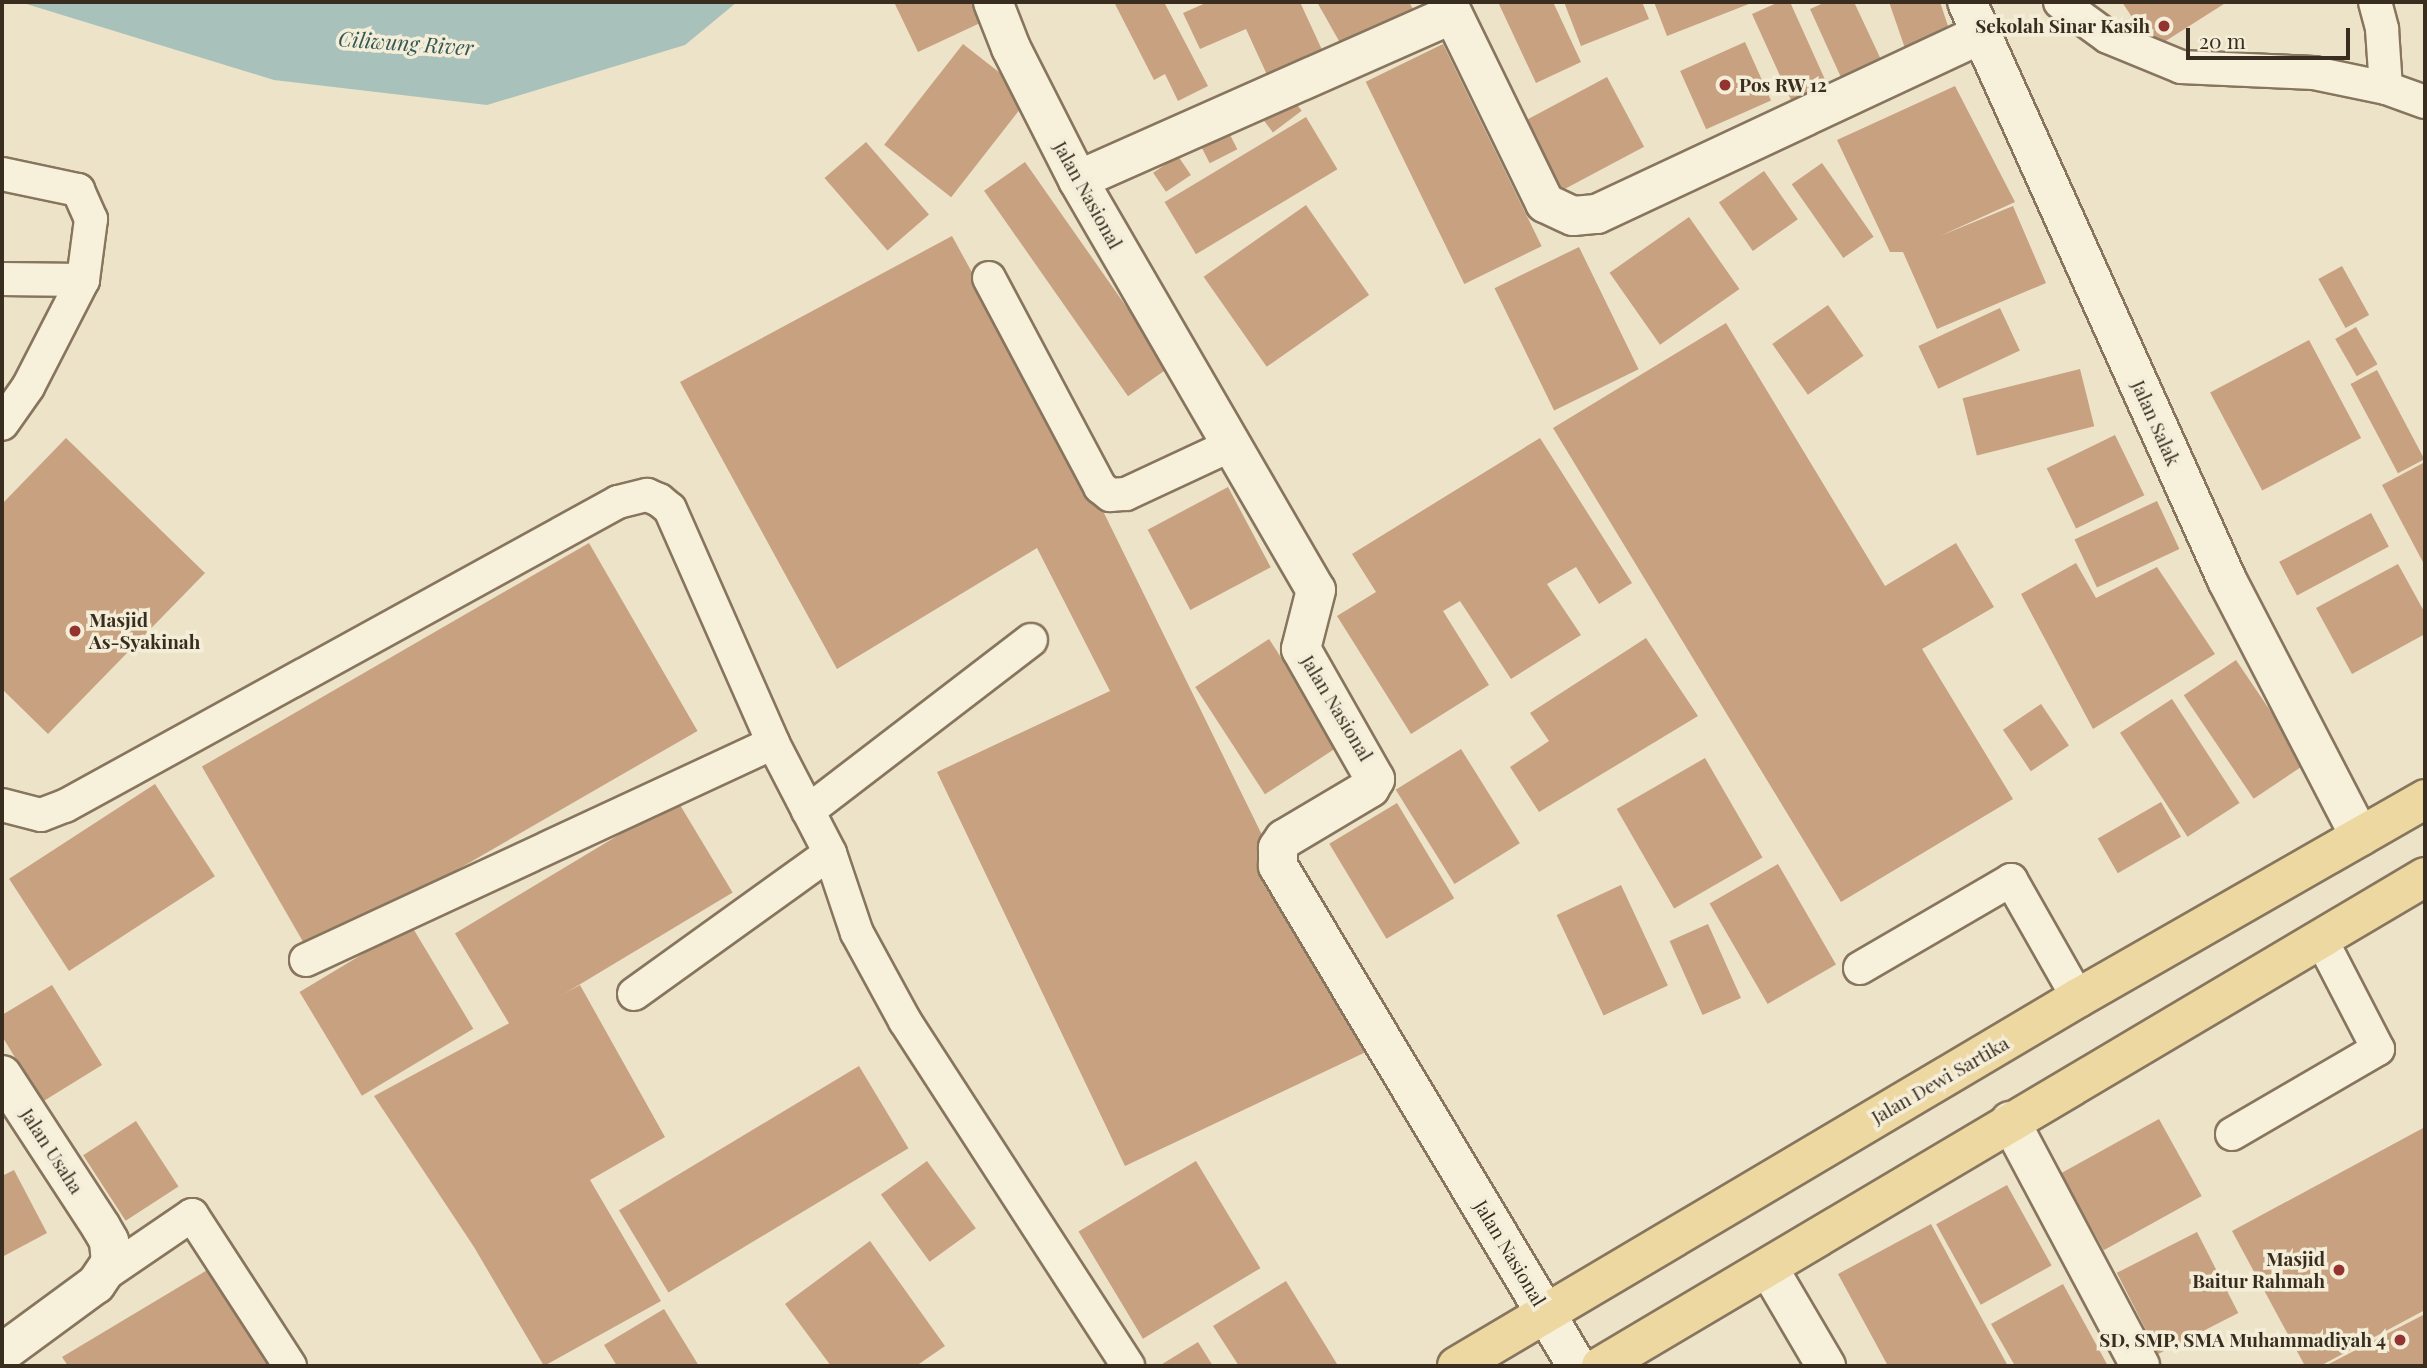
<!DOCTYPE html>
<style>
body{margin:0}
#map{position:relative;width:2427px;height:1368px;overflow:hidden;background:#ece3c8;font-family:"Playfair Display",serif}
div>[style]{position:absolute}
.water>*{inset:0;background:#a8c1ba}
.building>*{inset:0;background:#c8a180;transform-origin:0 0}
.roads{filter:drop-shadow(2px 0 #87755e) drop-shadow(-2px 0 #87755e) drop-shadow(0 2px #87755e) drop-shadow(0 -2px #87755e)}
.service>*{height:32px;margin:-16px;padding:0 16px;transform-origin:16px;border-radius:16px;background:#f7f0db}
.minor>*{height:38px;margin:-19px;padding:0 19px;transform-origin:19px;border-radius:19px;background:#f7f0db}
.primary>*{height:38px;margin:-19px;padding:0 19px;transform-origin:19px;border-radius:19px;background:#edd8a2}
.dots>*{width:19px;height:19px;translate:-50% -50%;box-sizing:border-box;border:4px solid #f4edd7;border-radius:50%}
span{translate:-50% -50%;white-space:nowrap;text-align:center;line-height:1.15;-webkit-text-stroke:7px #f4edd7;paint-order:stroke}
.poi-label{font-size:19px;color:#392d20;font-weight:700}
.right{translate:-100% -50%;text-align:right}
.left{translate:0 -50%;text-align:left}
.street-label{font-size:19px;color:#392d20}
.water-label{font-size:21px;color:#315756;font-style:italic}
.frame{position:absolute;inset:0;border:4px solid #392d20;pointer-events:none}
.scale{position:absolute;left:2186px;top:28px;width:164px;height:32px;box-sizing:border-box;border:4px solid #392d20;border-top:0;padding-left:9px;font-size:21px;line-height:24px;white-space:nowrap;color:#392d20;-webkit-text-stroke:5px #f4edd7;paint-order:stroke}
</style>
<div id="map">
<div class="water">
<i style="clip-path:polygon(20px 2px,737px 2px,685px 45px,487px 105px,274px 80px)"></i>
</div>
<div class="building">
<i style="clip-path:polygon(894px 2px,986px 2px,993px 17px,918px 52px)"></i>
<i style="clip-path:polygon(1114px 2px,1164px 2px,1208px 86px,1178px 101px,1165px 74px,1154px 80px)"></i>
<i style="clip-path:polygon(1208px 2px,1300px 2px,1323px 52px,1268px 77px,1246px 29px,1200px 49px,1183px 13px)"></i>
<i style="clip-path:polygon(1317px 2px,1409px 2px,1413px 9px,1343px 48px)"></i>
<i style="clip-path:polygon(1498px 2px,1553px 2px,1581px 62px,1536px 83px)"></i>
<i style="clip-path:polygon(1564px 2px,1642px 2px,1649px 19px,1581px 46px)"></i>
<i style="clip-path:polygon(1654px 2px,1754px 2px,1667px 36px)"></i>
<i style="clip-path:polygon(1779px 2px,1790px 2px,1827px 84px,1791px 100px,1752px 14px)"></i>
<i style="clip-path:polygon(1826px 2px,1854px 2px,1884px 66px,1844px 84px,1810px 9px)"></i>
<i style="clip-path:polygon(1889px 2px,1940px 2px,1953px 41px,1908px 57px)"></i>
<i style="clip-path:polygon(2122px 2px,2227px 2px,2153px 49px)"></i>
<i style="left:1745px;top:42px;width:64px;height:71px;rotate:66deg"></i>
<i style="left:963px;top:44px;width:85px;height:128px;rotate:38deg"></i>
<i style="left:1443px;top:44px;width:225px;height:86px;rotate:64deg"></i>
<i style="left:1607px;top:77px;width:79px;height:99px;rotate:62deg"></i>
<i style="clip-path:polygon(1955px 86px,2015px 202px,1940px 236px,2013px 206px,2046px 283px,1937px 329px,1903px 252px,1890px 252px,1837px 140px)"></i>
<i style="left:1286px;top:90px;width:26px;height:36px;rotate:53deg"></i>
<i style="left:1306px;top:117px;width:61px;height:165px;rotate:59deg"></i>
<i style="left:1226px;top:127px;width:25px;height:31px;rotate:63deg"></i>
<i style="left:866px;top:142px;width:96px;height:55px;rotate:49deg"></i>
<i style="left:1178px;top:156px;width:23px;height:30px;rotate:56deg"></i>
<i style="left:1025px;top:162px;width:251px;height:50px;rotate:55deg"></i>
<i style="left:1822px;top:163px;width:90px;height:37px;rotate:55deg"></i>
<i style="left:1764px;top:171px;width:59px;height:55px;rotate:55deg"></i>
<i style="left:1306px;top:205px;width:110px;height:125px;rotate:55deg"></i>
<i style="left:1689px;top:217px;width:88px;height:97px;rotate:55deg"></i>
<i style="clip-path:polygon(952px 236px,1105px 515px,1368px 1051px,1125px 1166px,937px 772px,1110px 691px,1037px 548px,837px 669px,680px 382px)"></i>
<i style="left:1579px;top:247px;width:136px;height:94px;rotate:64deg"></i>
<i style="left:2342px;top:266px;width:56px;height:27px;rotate:61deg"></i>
<i style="left:1828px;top:305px;width:62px;height:68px;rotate:55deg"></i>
<i style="left:2000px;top:308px;width:47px;height:90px;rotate:65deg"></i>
<i style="clip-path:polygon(1726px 323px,1885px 586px,1956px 543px,1994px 607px,1922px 649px,2013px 799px,1841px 902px,1553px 428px)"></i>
<i style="left:2356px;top:327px;width:43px;height:24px;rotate:60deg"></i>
<i style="left:2309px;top:340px;width:111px;height:112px;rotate:62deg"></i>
<i style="left:2080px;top:369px;width:59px;height:121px;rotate:76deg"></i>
<i style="left:2377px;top:370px;width:101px;height:30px;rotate:62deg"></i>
<i style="left:2115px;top:435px;width:67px;height:76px;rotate:64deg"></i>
<i style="clip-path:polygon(66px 438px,205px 573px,48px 734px,2px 689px,2px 504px)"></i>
<i style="clip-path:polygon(1540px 438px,1632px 583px,1599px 604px,1576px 567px,1547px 584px,1581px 635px,1511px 679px,1460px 601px,1443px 611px,1489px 685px,1411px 734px,1337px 616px,1376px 592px,1352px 554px)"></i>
<i style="clip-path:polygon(2425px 462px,2425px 566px,2382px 485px)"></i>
<i style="left:1228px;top:487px;width:91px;height:91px;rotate:62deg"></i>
<i style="left:2157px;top:501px;width:53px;height:91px;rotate:65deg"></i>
<i style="left:2371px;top:513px;width:38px;height:104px;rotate:62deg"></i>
<i style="left:589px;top:543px;width:217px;height:447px;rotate:60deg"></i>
<i style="clip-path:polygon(2076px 563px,2096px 598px,2157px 567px,2215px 654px,2093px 729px,2021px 594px)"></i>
<i style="clip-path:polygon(2398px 564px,2425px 613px,2425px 634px,2352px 674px,2316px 608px)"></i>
<i style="clip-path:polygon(1646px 638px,1698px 716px,1539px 812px,1510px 767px,1549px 741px,1530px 713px)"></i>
<i style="left:1269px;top:639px;width:128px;height:88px;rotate:57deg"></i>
<i style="left:2236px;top:660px;width:125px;height:63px;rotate:56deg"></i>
<i style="left:2172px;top:699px;width:124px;height:62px;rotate:57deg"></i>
<i style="left:2041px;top:704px;width:50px;height:46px;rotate:56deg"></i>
<i style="left:1461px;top:749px;width:111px;height:77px;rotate:58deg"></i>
<i style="left:1705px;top:758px;width:115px;height:102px;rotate:60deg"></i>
<i style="left:155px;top:784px;width:110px;height:174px;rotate:57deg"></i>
<i style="left:677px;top:800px;width:108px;height:259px;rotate:59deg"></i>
<i style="left:2161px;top:802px;width:40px;height:73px;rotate:60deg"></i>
<i style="left:1397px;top:803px;width:111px;height:79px;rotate:59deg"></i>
<i style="left:1778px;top:864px;width:116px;height:79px;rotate:60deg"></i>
<i style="left:1621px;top:885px;width:111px;height:71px;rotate:65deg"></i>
<i style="left:1708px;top:924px;width:81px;height:42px;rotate:66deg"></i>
<i style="left:411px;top:925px;width:121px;height:130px;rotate:59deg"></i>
<i style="clip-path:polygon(52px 985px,102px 1065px,42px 1102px,2px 1036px,2px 1015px)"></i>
<i style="clip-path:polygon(580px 985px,665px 1137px,590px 1180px,661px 1301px,544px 1366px,474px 1247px,374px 1096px)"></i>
<i style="left:859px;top:1066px;width:96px;height:280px;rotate:59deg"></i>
<i style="left:2159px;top:1119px;width:88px;height:112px;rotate:61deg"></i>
<i style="left:136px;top:1121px;width:78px;height:63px;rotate:57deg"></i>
<i style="clip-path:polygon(2425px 1127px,2425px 1310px,2320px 1366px,2305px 1366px,2232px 1231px)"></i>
<i style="left:927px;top:1161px;width:83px;height:57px;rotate:54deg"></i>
<i style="left:1196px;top:1161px;width:125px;height:137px;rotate:59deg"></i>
<i style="clip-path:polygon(14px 1170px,47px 1233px,2px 1257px,2px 1176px)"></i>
<i style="left:2007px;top:1185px;width:92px;height:81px;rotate:61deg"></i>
<i style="clip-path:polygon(1931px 1224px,1975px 1306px,2008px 1366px,1888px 1366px,1838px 1274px)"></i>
<i style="left:2197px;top:1232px;width:91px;height:90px;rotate:63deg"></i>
<i style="clip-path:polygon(870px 1241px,945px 1346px,916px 1366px,831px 1366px,785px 1304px)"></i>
<i style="clip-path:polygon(214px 1266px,275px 1366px,68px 1366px,62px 1357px)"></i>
<i style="clip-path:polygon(1286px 1281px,1337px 1364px,1333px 1366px,1239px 1366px,1213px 1326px)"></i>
<i style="clip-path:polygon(2063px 1284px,2108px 1366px,2015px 1366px,1991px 1324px)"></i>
<i style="clip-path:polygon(664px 1309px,699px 1366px,617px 1366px,604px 1345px)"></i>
<i style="clip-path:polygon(2425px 1314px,2425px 1366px,2325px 1366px)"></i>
<i style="clip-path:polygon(1198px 1342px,1213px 1366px,1159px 1366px)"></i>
</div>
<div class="roads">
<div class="service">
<i style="left:2060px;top:2px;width:59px;rotate:36.1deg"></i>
<i style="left:2108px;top:37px;width:79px;rotate:22.3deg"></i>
<i style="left:2181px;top:67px;width:133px;rotate:2.6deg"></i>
<i style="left:2314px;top:73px;width:74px;rotate:11.8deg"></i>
<i style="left:2386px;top:88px;width:41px;rotate:19.7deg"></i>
<i style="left:2375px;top:2px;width:28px;rotate:75deg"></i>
<i style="left:2382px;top:29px;width:59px;rotate:86.1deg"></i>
<i style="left:2px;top:174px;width:78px;rotate:11.9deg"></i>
<i style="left:78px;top:190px;width:32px;rotate:66deg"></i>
<i style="left:91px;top:219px;width:62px;rotate:97.5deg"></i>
<i style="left:83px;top:280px;width:120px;rotate:117.2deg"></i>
<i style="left:28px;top:387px;width:45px;rotate:125.1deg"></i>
<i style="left:989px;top:278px;width:237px;rotate:62deg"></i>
<i style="left:1100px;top:487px;width:13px;rotate:39deg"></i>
<i style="left:1110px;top:495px;width:16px;rotate:-4deg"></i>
<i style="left:1126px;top:494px;width:116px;rotate:-25deg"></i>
<i style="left:2px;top:279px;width:81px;rotate:0.7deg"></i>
<i style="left:2px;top:805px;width:40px;rotate:14.4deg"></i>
<i style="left:41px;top:815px;width:26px;rotate:-21deg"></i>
<i style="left:65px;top:806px;width:631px;rotate:-28.8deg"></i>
<i style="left:618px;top:502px;width:30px;rotate:-14deg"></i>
<i style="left:647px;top:495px;width:13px;rotate:23deg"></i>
<i style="left:659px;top:500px;width:14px;rotate:39deg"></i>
<i style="left:670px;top:509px;width:256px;rotate:66.2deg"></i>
<i style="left:773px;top:743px;width:124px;rotate:62.6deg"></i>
<i style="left:830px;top:853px;width:84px;rotate:71.4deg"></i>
<i style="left:857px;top:933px;width:100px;rotate:61.4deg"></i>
<i style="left:905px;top:1021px;width:411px;rotate:57.1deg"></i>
<i style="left:808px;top:811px;width:281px;rotate:-37.5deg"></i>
<i style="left:306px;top:960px;width:515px;rotate:-24.92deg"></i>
<i style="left:1860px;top:968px;width:175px;rotate:-30.2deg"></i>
<i style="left:2011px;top:880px;width:136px;rotate:60.4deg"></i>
<i style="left:634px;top:994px;width:241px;rotate:-35.7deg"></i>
<i style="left:2232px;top:1134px;width:169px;rotate:-30.2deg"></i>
<i style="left:2378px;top:1049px;width:126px;rotate:-117.4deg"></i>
<i style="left:107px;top:1273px;width:103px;rotate:-34.3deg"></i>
<i style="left:192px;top:1215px;width:180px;rotate:57deg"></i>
</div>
<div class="minor">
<i style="left:993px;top:2px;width:49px;rotate:68.6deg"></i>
<i style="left:1011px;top:48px;width:148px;rotate:63.1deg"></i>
<i style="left:1078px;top:180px;width:474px;rotate:59.9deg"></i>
<i style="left:1316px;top:590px;width:61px;rotate:104.3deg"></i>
<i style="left:1301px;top:649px;width:150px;rotate:60.4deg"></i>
<i style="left:1375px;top:779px;width:10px;rotate:119deg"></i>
<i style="left:1370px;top:788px;width:100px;rotate:149.3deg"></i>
<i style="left:1284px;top:839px;width:11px;rotate:124deg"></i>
<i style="left:1278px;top:848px;width:18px;rotate:90deg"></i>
<i style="left:1278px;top:866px;width:583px;rotate:59.12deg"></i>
<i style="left:1447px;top:2px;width:224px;rotate:64deg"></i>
<i style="left:1545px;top:203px;width:31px;rotate:25deg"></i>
<i style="left:1573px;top:216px;width:24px;rotate:-5deg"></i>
<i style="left:1597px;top:214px;width:425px;rotate:-25.1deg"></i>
<i style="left:1967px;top:2px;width:634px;rotate:65.78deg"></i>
<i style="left:2227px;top:580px;width:289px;rotate:62.6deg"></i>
<i style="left:1078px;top:180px;width:409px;rotate:-23.9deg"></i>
<i style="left:2px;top:1075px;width:181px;rotate:56.9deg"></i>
<i style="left:101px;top:1227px;width:16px;rotate:60deg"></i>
<i style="left:109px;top:1241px;width:21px;rotate:85deg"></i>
<i style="left:111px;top:1262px;width:27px;rotate:124deg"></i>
<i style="left:96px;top:1284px;width:117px;rotate:143.7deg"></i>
<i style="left:2010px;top:1121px;width:277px;rotate:62deg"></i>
<i style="left:1769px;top:1269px;width:113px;rotate:59.6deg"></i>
</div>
<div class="primary">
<i style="left:1457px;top:1366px;width:722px;rotate:-30.65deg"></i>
<i style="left:2078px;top:998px;width:400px;rotate:-29.8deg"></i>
<i style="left:1601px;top:1366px;width:958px;rotate:-30.69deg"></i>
</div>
</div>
<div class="dots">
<i style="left:2164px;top:26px;background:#933431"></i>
<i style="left:1725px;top:85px;background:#933431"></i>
<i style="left:75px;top:631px;background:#933431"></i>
<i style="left:2339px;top:1270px;background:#933431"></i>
<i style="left:2400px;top:1340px;background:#933431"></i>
</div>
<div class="poi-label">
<span class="right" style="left:2150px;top:26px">Sekolah Sinar Kasih</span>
<span class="left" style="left:1739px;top:85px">Pos RW 12</span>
<span class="left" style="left:89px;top:631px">Masjid<br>As-Syakinah</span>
<span class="right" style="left:2325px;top:1270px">Masjid<br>Baitur Rahmah</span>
<span class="right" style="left:2386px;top:1340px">SD, SMP, SMA Muhammadiyah 4</span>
</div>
<div class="street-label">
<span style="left:1088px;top:195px;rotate:61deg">Jalan Nasional</span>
<span style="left:2156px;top:423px;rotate:66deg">Jalan Salak</span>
<span style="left:1337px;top:708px;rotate:59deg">Jalan Nasional</span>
<span style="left:1940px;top:1080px;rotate:-30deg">Jalan Dewi Sartika</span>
<span style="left:52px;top:1151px;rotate:57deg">Jalan Usaha</span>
<span style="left:1510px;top:1253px;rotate:59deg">Jalan Nasional</span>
</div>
<div class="water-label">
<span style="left:406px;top:42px;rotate:4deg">Ciliwung River</span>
</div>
<div class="frame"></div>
<div class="scale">20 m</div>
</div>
